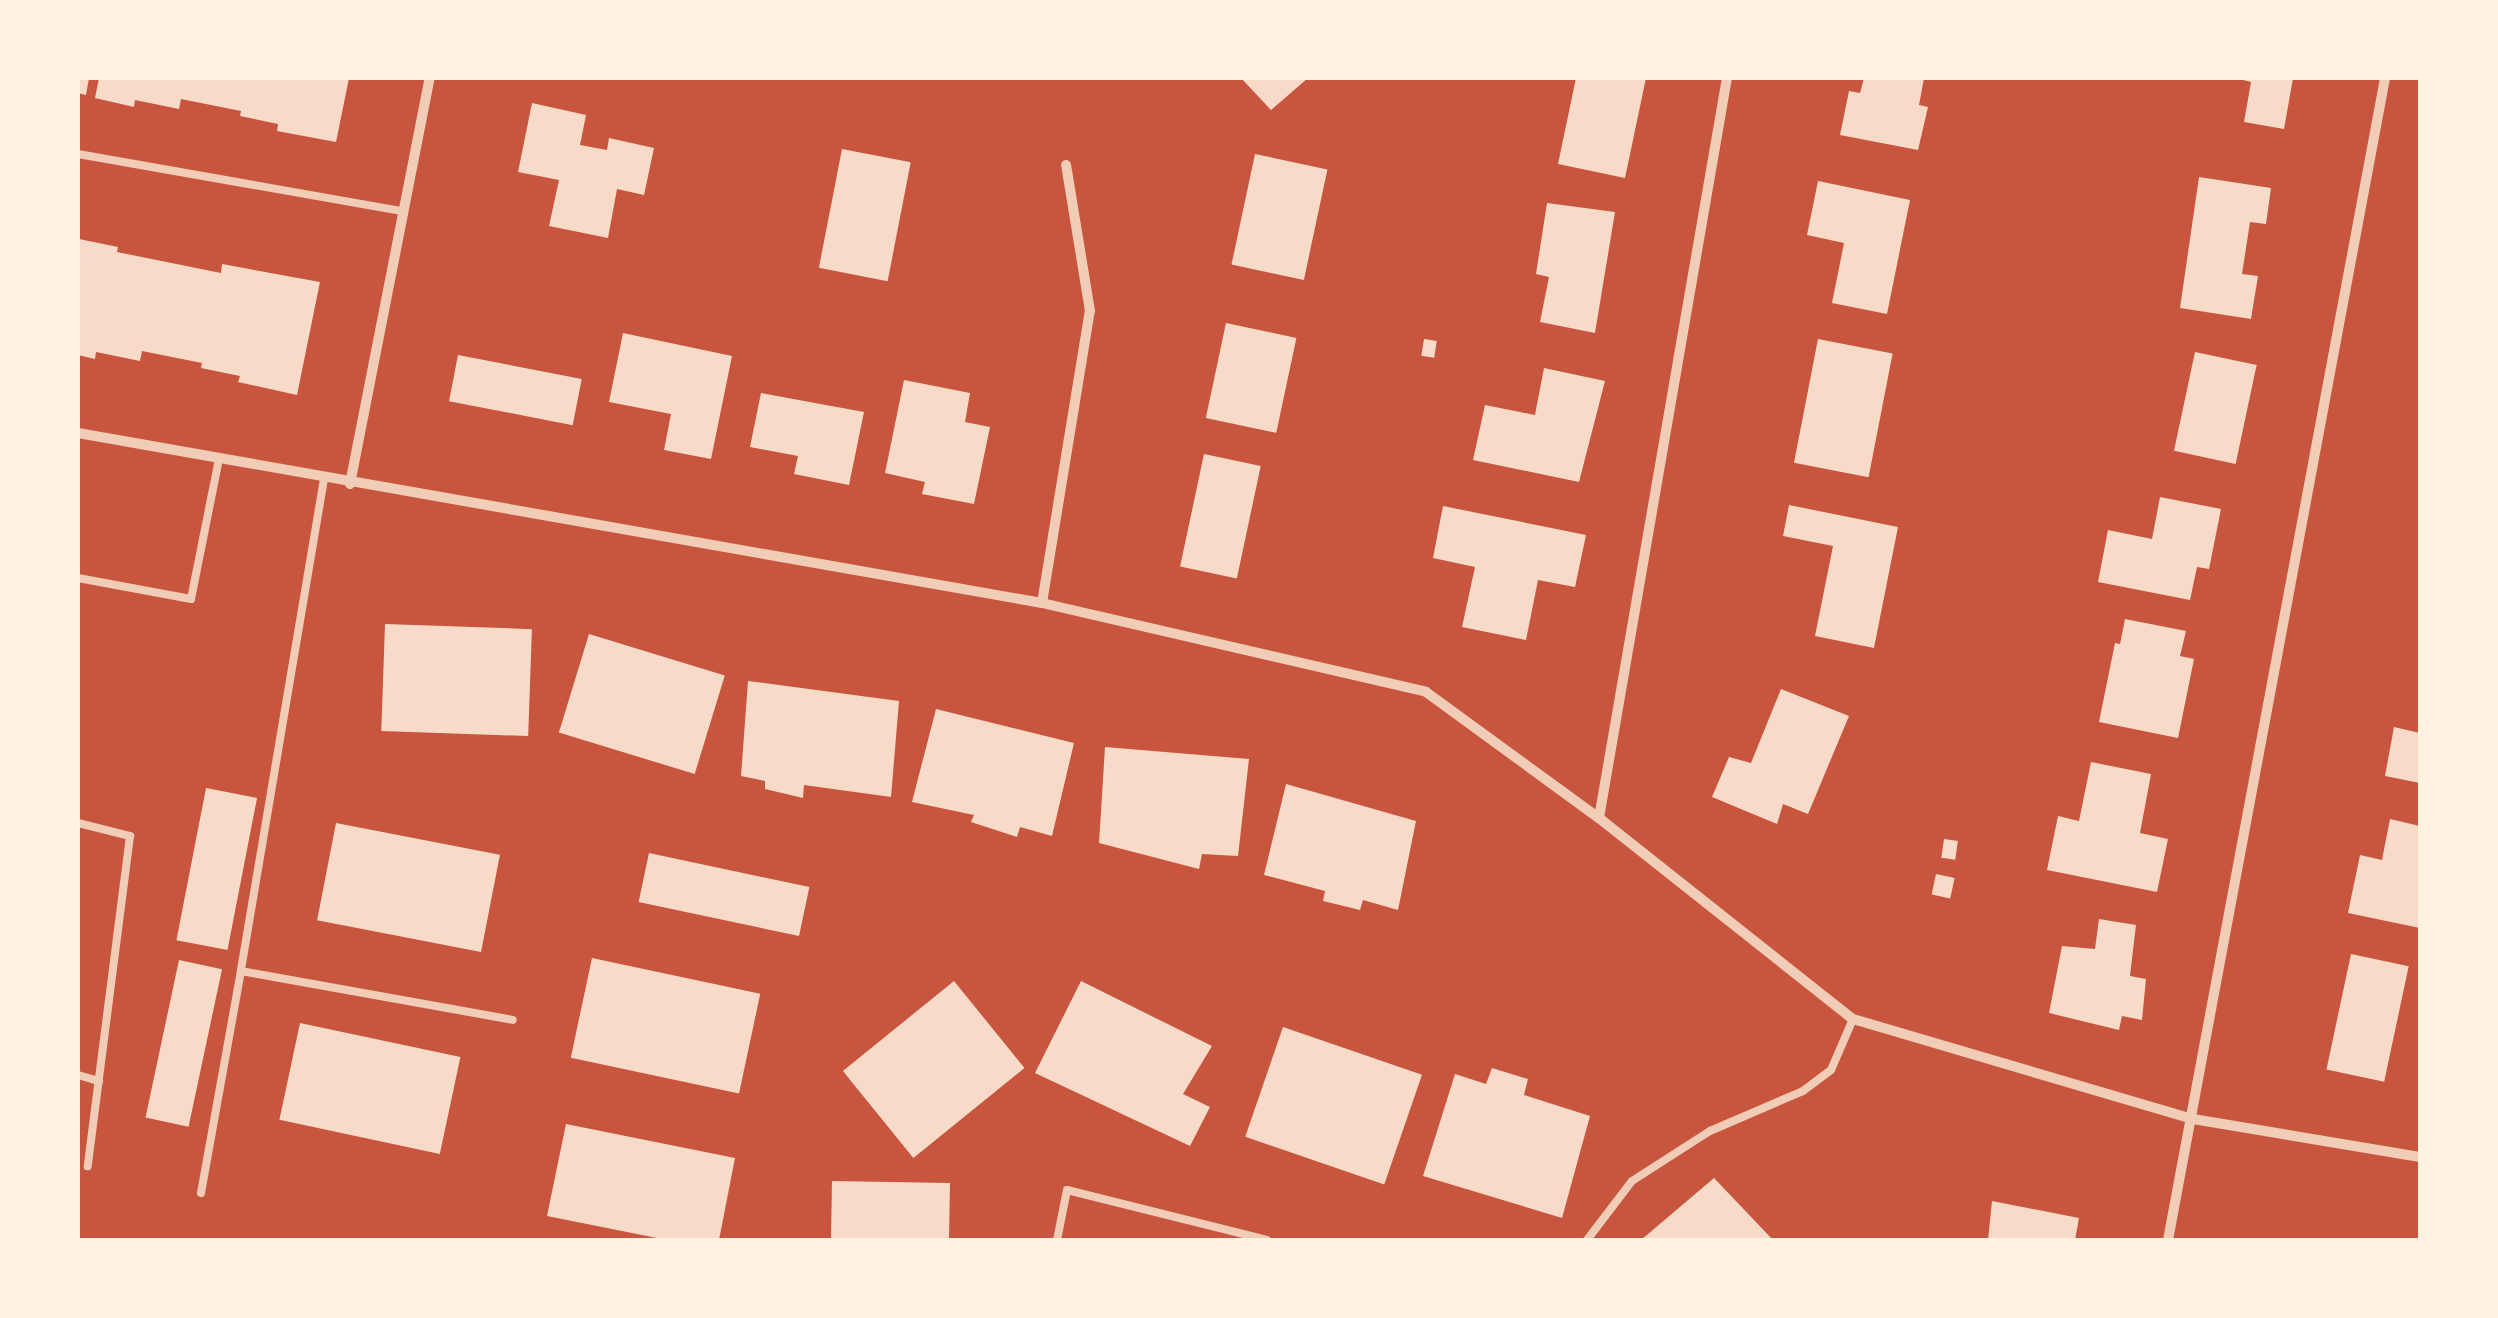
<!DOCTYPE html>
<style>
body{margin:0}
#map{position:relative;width:2498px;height:1318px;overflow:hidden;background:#c8553d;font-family:Raleway,sans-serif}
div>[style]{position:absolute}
.building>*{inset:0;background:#f7dbc8;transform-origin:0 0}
.service>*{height:8px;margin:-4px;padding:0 4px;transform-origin:4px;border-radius:4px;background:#f1ccb7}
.minor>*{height:10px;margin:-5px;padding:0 5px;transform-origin:5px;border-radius:5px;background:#f1ccb7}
span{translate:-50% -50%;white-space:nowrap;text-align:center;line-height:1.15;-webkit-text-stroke:8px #fff3e0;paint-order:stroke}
.frame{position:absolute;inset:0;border:80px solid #fff3e0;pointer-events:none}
</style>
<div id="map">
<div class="building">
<i style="clip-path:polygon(78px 78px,89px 78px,86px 95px,78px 93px)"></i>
<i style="clip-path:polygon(99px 78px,349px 78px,336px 142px,277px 131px,278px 124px,240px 116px,241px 111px,181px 99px,179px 109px,135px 100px,134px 107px,95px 98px)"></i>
<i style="clip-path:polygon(1241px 78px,1308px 78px,1271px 110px)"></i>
<i style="clip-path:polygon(1576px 78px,1646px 78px,1625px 178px,1558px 164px)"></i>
<i style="clip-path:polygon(1864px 78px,1924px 78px,1919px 105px,1928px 107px,1918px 150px,1840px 135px,1849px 91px,1860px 93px)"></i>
<i style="clip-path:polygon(2235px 78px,2293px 78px,2284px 129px,2244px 122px,2251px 82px)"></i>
<i style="clip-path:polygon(532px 103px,586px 115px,580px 145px,607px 150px,609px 138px,654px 148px,644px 195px,617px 189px,608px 238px,549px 226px,559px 180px,518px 172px)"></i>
<i style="left:842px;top:149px;width:70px;height:121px;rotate:11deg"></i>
<i style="left:1255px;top:154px;width:74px;height:113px;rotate:12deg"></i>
<i style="clip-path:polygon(2199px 177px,2271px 188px,2266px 224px,2250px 222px,2242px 274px,2258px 276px,2251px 319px,2180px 308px)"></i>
<i style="clip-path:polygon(1818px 181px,1910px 200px,1887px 314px,1832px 303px,1844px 243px,1807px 235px)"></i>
<i style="clip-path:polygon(1547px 203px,1615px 212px,1595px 333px,1540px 322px,1549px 277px,1536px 274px)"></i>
<i style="clip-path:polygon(79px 239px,118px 247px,117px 252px,221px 273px,222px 264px,320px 282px,297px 395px,238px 382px,240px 376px,201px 368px,202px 363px,142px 351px,140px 361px,96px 352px,95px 359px,78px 355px)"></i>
<i style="left:1226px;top:323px;width:72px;height:97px;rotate:12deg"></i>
<i style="clip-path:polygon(623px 333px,732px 356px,711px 459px,664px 450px,671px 414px,609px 402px)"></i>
<i style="left:1424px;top:339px;width:13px;height:17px;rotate:9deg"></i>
<i style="left:1818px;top:339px;width:76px;height:126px;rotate:11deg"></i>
<i style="left:2195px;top:352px;width:63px;height:101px;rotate:12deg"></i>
<i style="left:458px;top:355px;width:126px;height:47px;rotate:11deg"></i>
<i style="clip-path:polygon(1544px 368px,1605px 381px,1579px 482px,1473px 460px,1485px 405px,1535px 415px)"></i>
<i style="clip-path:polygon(904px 380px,970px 393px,965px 422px,990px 427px,974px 504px,922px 494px,925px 482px,885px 473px)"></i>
<i style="clip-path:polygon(761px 393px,864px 412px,849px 485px,794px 474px,798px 456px,750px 447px)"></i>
<i style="left:1204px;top:454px;width:58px;height:115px;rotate:12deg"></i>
<i style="clip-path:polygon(2160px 497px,2221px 509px,2209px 569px,2197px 567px,2190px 600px,2098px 582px,2108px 530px,2152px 539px)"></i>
<i style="clip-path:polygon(1789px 505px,1898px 527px,1874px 648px,1815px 636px,1833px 546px,1783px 536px)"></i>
<i style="clip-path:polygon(1443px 506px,1586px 535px,1575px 587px,1538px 580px,1526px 640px,1462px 627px,1475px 567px,1433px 558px)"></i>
<i style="clip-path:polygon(2125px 619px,2186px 631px,2180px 656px,2194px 659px,2178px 738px,2099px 722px,2115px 643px,2120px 644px)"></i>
<i style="left:385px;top:624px;width:147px;height:107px;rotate:2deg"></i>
<i style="left:589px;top:634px;width:142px;height:103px;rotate:17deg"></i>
<i style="clip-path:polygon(748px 681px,899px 701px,891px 797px,804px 785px,803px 798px,765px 789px,765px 781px,741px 776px)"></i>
<i style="clip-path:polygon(1781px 689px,1849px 716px,1808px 814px,1783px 804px,1777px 824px,1712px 797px,1729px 757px,1751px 763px)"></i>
<i style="clip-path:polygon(936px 709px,1074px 743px,1052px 836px,1020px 827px,1017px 837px,971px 822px,974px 815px,912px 802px)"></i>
<i style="clip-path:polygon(2394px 727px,2420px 733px,2420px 783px,2385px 776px)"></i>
<i style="clip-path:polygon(1105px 747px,1249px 759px,1238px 856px,1202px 854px,1199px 869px,1099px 843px)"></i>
<i style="clip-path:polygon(2091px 762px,2151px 774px,2140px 833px,2168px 839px,2157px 892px,2047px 870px,2058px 816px,2079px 821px)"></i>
<i style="clip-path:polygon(1286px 784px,1416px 821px,1398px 910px,1363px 900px,1360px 910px,1323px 901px,1325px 891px,1264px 875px)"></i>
<i style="left:206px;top:788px;width:52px;height:155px;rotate:11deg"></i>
<i style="clip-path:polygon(2390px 819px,2420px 826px,2420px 928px,2348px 913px,2360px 855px,2382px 860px)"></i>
<i style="left:336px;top:823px;width:167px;height:99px;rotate:11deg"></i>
<i style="left:1944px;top:839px;width:14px;height:19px;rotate:8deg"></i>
<i style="left:649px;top:853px;width:164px;height:50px;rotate:12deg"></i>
<i style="left:1936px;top:874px;width:19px;height:21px;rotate:12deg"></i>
<i style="clip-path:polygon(2099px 919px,2136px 925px,2130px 976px,2146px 979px,2142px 1020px,2122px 1016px,2119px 1030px,2049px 1013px,2062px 946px,2095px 949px)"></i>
<i style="left:2351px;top:954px;width:59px;height:118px;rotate:12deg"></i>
<i style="left:592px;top:958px;width:172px;height:102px;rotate:12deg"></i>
<i style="left:179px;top:960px;width:44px;height:161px;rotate:12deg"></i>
<i style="left:954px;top:981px;width:112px;height:143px;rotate:51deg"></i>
<i style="clip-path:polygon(1081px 981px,1212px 1046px,1183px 1094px,1210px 1107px,1190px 1146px,1035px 1073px)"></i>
<i style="left:300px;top:1023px;width:164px;height:99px;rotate:12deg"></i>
<i style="left:1283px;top:1027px;width:147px;height:116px;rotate:19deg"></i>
<i style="clip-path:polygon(1492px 1068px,1528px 1079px,1524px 1095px,1590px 1116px,1562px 1218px,1423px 1176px,1455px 1074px,1486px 1084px)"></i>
<i style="clip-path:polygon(566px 1124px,735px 1158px,719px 1240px,667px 1240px,547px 1216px)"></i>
<i style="clip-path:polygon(1714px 1178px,1773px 1240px,1641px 1240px)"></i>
<i style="left:832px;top:1181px;width:118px;height:59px;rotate:1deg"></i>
<i style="clip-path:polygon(1992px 1201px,2079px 1218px,2075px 1240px,1988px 1240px)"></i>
</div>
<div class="service">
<i style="left:78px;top:154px;width:329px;rotate:10deg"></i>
<i style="left:324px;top:479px;width:499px;rotate:99.6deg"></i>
<i style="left:241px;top:971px;width:276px;rotate:10.2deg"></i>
<i style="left:78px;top:578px;width:115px;rotate:10.5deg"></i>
<i style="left:191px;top:599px;width:143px;rotate:-78.7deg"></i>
<i style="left:78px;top:823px;width:54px;rotate:14deg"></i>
<i style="left:130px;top:836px;width:333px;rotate:97.3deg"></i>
<i style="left:78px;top:1075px;width:22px;rotate:16deg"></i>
<i style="left:201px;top:1193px;width:226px;rotate:-79.8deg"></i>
<i style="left:1057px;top:1240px;width:51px;rotate:-78.7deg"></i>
<i style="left:1067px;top:1190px;width:206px;rotate:14deg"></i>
<i style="left:1587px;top:1240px;width:74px;rotate:-52.7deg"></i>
<i style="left:1632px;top:1181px;width:93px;rotate:-32.7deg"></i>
<i style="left:1710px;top:1131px;width:101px;rotate:-23.3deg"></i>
<i style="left:1803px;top:1091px;width:35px;rotate:-37deg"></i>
<i style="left:1831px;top:1070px;width:56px;rotate:-66.7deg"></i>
</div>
<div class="minor">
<i style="left:78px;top:433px;width:979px;rotate:10deg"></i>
<i style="left:1042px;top:603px;width:394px;rotate:13deg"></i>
<i style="left:1426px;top:692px;width:214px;rotate:36.1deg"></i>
<i style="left:1599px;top:818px;width:324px;rotate:38.4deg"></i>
<i style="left:1853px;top:1019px;width:354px;rotate:16.4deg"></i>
<i style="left:2193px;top:1119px;width:230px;rotate:9.5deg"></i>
<i style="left:350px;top:484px;width:414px;rotate:-78.9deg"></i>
<i style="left:1042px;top:603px;width:296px;rotate:-80.7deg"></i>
<i style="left:1090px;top:311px;width:148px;rotate:-99.3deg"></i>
<i style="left:1599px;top:818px;width:751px;rotate:-80.19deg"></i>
<i style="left:2168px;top:1240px;width:1182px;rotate:-79.42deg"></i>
</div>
<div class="frame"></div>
</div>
